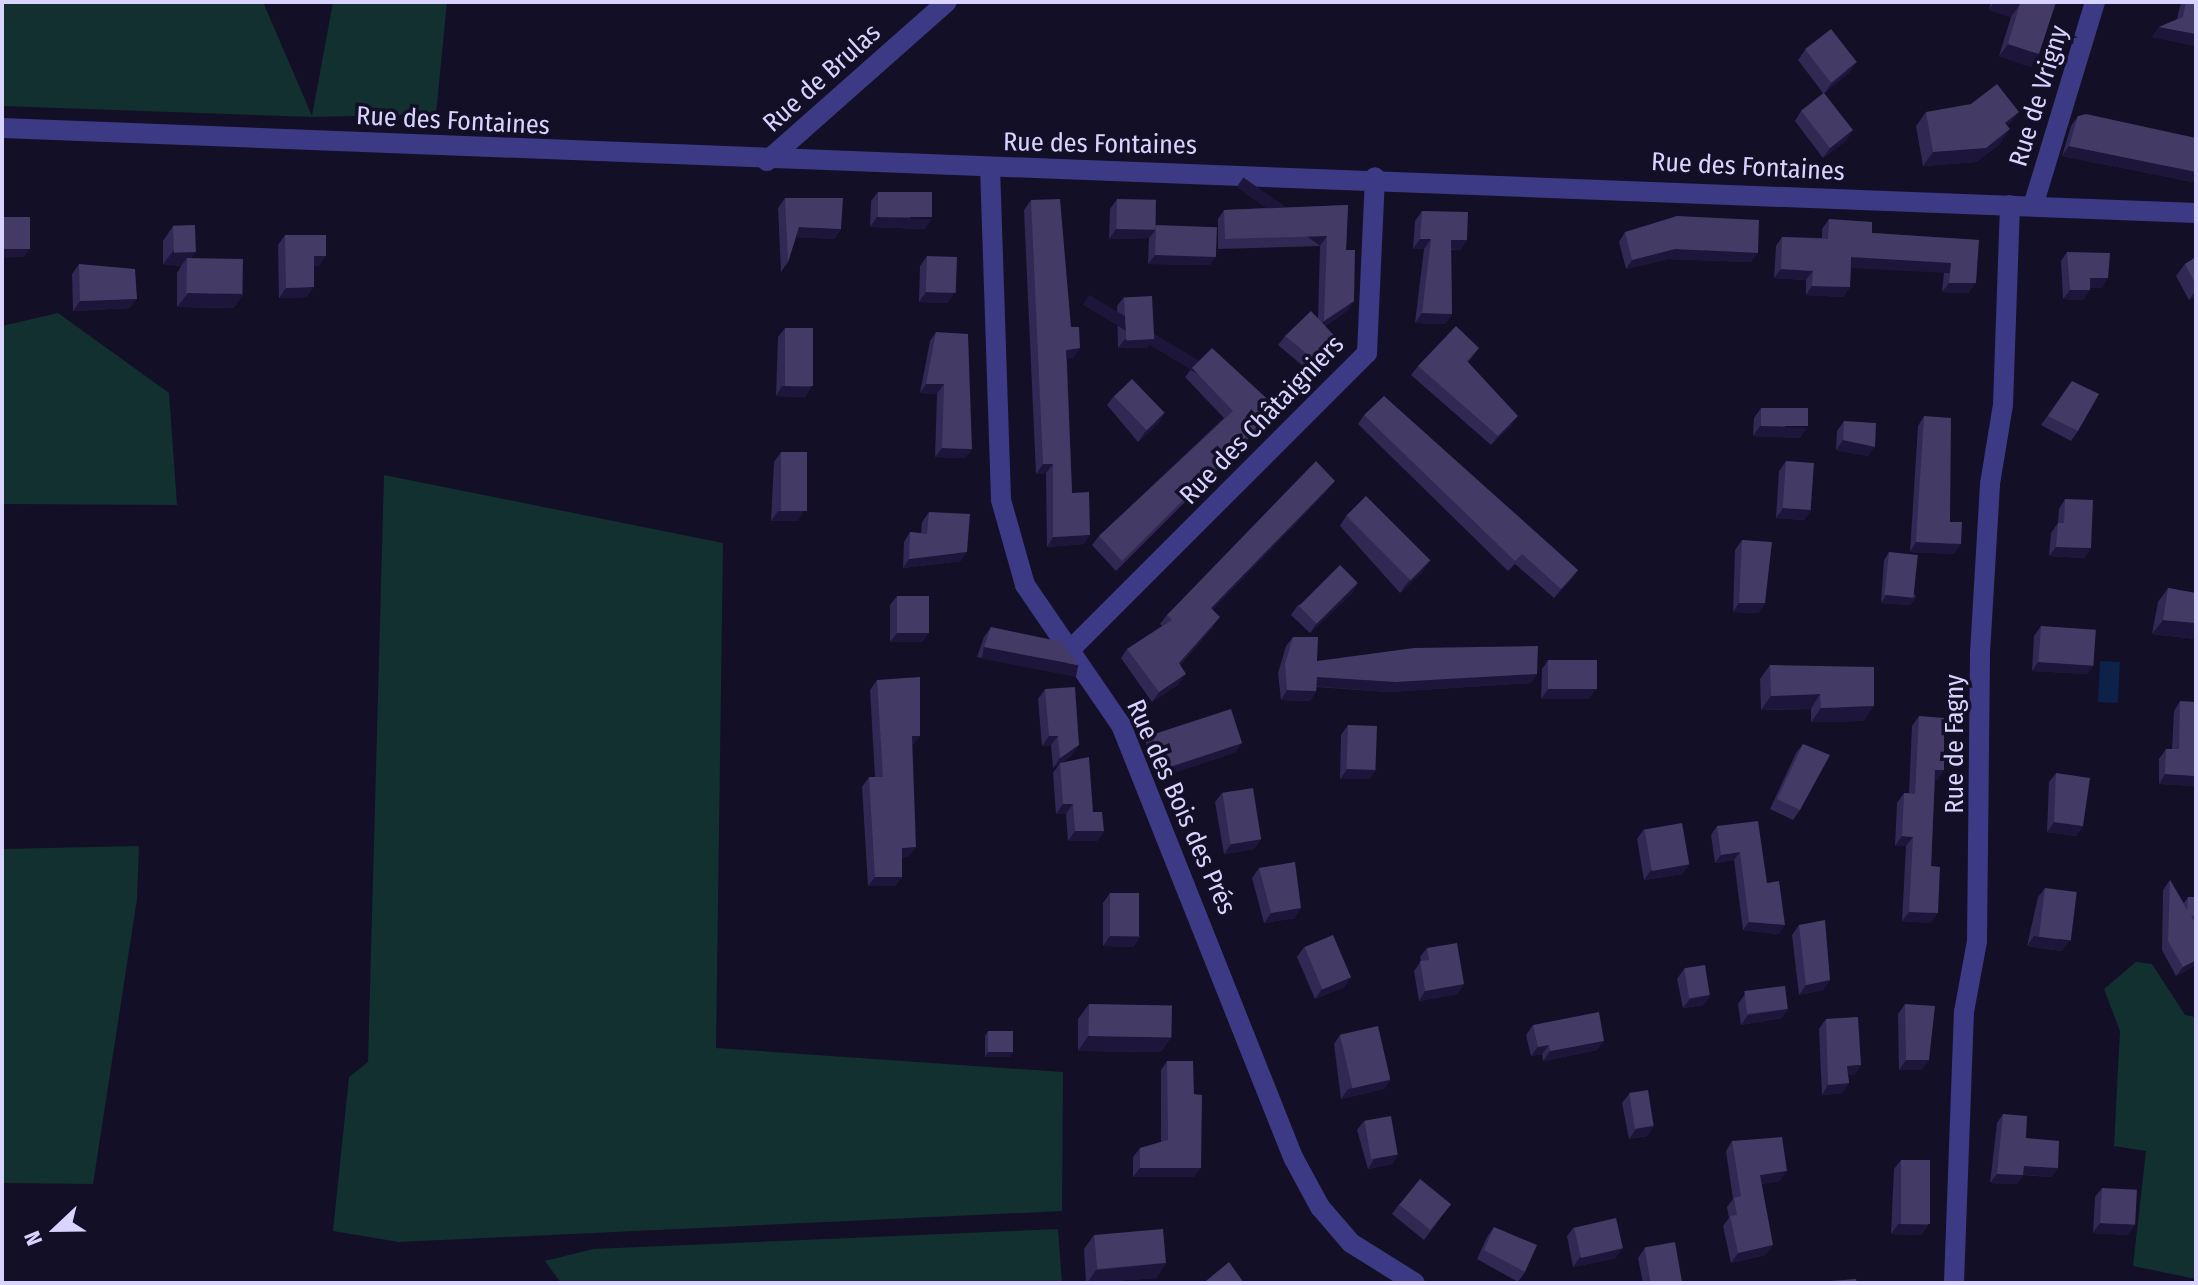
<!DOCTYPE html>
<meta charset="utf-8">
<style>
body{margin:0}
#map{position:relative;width:2198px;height:1285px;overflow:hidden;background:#130f26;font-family:"Fira Sans Condensed",sans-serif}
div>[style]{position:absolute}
.green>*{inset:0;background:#12302f}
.water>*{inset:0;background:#0c2248;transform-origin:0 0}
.minor>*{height:20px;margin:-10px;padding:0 10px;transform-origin:10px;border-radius:10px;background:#3d3a85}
.wall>*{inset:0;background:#312854}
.shaded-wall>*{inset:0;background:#1d163a;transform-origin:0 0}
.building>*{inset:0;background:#433a66;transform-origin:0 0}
span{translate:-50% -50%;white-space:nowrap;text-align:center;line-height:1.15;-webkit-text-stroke:7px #130f26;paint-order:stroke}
.street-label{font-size:26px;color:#d9d4ff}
.frame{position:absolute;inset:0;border:4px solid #d9d4ff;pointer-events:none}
.north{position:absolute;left:16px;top:1189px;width:80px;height:80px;-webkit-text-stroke:6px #130f26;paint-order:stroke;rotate:248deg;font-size:22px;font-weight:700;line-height:32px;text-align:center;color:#d9d4ff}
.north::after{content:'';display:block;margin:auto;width:28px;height:36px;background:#d9d4ff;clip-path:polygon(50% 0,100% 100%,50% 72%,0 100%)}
</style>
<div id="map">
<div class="green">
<i style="clip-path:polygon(2px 2px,263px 2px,312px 116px,333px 2px,447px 2px,436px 114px,313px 117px,2px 106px)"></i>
<i style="clip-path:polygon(58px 313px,169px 393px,177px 505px,2px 504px,2px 326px)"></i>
<i style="clip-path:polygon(384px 475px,723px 543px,716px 1048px,1063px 1072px,1062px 1211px,399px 1242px,333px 1231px,349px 1077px,368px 1062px)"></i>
<i style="clip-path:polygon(139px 846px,137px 899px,93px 1184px,2px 1183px,2px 849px)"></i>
<i style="clip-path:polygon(2136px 962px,2152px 964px,2185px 1015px,2196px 1017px,2196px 1279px,2133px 1266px,2146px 1151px,2114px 1146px,2120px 1031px,2104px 989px)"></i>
<i style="clip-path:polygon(1058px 1229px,1062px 1283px,561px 1283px,545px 1261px,593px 1249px)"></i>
</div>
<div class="water">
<i style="left:2100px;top:661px;width:20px;height:41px;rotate:3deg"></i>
</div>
<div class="minor">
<i style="left:2px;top:128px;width:2196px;rotate:2.22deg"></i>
<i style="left:767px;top:161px;width:240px;rotate:-41.5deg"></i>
<i style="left:990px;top:167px;width:333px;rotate:88.1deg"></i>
<i style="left:1001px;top:500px;width:88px;rotate:74.2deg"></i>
<i style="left:1025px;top:585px;width:170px;rotate:55.6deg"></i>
<i style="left:1121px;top:725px;width:467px;rotate:68.3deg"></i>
<i style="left:1294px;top:1159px;width:55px;rotate:61.6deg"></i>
<i style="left:1320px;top:1207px;width:48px;rotate:49.3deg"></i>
<i style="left:1351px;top:1243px;width:75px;rotate:32deg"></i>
<i style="left:2033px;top:206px;width:213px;rotate:-73.1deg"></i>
<i style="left:1073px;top:647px;width:416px;rotate:-45deg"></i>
<i style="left:1367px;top:353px;width:176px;rotate:-87.4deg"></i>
<i style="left:1954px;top:1283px;width:271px;rotate:-87.9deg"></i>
<i style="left:1964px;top:1012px;width:72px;rotate:-79.6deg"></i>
<i style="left:1977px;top:941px;width:288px;rotate:-89.4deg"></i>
<i style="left:1980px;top:653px;width:169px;rotate:-86.6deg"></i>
<i style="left:1990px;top:484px;width:80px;rotate:-80.7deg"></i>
<i style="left:2003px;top:405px;width:200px;rotate:-88deg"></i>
</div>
<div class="wall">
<i style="clip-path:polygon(1991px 2px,2056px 2px,2031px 67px,1999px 56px,2011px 17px,1989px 10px)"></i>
<i style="clip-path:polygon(2181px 2px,2196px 2px,2196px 46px,2152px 37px,2159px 27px,2177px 19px)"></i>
<i style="clip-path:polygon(1805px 50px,1850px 72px,1824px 93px,1847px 140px,1823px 158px,1795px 121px,1801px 111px,1823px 93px,1798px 60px)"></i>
<i style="clip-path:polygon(1926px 112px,2008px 127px,2000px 144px,1976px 162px,1923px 166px,1916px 126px)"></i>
<i style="clip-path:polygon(2078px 116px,2193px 182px,2062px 156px,2071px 126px)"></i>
<i style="clip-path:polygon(878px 192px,925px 229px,870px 227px,871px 201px)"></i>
<i style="clip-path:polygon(785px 198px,841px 229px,834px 239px,796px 237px,788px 262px,781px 272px,778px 208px)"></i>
<i style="clip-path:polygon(1117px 199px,1156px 225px,1210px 265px,1148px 264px,1149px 238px,1109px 239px,1110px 209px)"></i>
<i style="clip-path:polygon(1031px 200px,1071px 327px,1080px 348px,1073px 358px,1067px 358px,1072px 493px,1084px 544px,1047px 547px,1046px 473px,1036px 474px,1024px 210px)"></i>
<i style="clip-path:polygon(1348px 205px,1346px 250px,1354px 301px,1347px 311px,1325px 326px,1338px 356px,1316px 377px,1278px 345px,1285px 336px,1318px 318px,1320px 246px,1218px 249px,1218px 219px,1224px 210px)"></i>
<i style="clip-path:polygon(1422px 211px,1467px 240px,1460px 250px,1451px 250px,1452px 314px,1445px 324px,1415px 323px,1424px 249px,1413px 249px,1415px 221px)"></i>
<i style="clip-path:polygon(1829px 219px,1872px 233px,1979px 240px,1969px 293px,1942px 292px,1944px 272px,1851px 267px,1850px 287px,1843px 297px,1806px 295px,1806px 280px,1774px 278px,1776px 246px,1782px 237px,1822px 238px,1822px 229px)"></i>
<i style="clip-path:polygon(173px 226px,191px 258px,234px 308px,177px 307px,177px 273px,181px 266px,163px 264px,163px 241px)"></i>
<i style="clip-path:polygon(1625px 232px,1751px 262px,1668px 259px,1626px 269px,1619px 242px)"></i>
<i style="clip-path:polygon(285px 235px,319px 266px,314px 266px,307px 297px,279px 298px,278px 245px)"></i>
<i style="clip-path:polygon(2067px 252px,2102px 288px,2090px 288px,2083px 300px,2063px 299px,2061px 261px)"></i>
<i style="clip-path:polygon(927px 256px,948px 303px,919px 302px,920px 266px)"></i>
<i style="clip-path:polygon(2196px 257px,2196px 296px,2189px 300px,2176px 276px,2185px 264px)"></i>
<i style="clip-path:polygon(79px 264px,130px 308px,73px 311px,72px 274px)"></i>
<i style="clip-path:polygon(1124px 297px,1154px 339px,1147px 348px,1118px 348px,1117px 306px)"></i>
<i style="clip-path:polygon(785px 328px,811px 387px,805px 397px,776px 396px,778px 337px)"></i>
<i style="clip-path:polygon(936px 332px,972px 449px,965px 458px,935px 457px,937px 394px,920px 393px,930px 341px)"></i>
<i style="clip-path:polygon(1479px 348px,1468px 362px,1511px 426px,1491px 445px,1411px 375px,1418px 366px)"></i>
<i style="clip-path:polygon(1192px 368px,1276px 407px,1270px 417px,1116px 571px,1092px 545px,1099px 536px,1224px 418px,1185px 377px)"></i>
<i style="clip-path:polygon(2072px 381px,2078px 431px,2071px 441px,2041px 425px)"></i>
<i style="clip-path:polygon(1114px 396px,1159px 423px,1138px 442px,1107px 405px)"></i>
<i style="clip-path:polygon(1761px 408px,1800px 438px,1753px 436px,1754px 418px)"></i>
<i style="clip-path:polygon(1364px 415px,1578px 570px,1571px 580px,1554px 598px,1515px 564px,1508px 571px,1358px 424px)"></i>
<i style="clip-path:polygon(1924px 416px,1950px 522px,1954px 554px,1910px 552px,1918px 426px)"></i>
<i style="clip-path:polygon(1844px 421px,1868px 456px,1836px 450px,1837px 431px)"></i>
<i style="clip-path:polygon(781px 452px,798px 521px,771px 521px,774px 462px)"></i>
<i style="clip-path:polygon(1786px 461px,1811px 510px,1804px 520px,1776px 518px,1779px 471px)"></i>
<i style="clip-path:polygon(1328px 490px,1213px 609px,1213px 627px,1180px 665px,1179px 684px,1152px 702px,1121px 658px,1127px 649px,1162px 626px,1160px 624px,1167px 615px)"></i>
<i style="clip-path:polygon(2065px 499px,2091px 548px,2084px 558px,2049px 556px,2051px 533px,2058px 523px,2059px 509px)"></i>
<i style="clip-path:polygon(929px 512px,961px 561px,903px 568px,904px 542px,910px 532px,921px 533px,922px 522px)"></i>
<i style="clip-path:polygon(1346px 516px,1423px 571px,1400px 593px,1340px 526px)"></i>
<i style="clip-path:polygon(1742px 540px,1765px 603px,1758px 613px,1733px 612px,1735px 550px)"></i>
<i style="clip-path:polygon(1889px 552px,1916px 597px,1910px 605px,1881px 603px,1884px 560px)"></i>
<i style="clip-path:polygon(1358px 583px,1352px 593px,1310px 633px,1291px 615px,1298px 605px)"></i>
<i style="clip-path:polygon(2196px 584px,2196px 639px,2152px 634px,2158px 602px,2168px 588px,2194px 593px)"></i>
<i style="clip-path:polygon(897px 596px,928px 633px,922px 642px,890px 642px,890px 605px)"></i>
<i style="clip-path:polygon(2041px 626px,2094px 665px,2087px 674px,2032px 671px,2034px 636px)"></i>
<i style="clip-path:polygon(991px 627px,1071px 675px,977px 657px,984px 637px)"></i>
<i style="clip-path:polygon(1293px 637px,1317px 661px,1537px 674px,1531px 683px,1389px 692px,1317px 687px,1316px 691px,1310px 701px,1281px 700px,1278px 673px,1286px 646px)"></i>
<i style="clip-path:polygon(1548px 660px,1589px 699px,1541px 699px,1542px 669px)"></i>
<i style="clip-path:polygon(1770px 665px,1864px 721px,1811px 722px,1811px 709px,1761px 710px,1760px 679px)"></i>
<i style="clip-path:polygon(877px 680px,920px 736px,912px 745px,909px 857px,902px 857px,902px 877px,895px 886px,868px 886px,862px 787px,869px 777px,875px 777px,870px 690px)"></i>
<i style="clip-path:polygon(1045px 689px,1072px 755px,1061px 763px,1104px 831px,1097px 841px,1068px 841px,1066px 814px,1056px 814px,1053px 773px,1060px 763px,1053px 768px,1051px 745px,1042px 746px,1038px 699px)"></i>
<i style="clip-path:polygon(2180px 701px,2196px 786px,2159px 784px,2159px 759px,2166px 749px,2172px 749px,2174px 711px)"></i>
<i style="clip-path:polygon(1919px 716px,1938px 780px,1935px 780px,1931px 866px,1931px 923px,1902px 921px,1906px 846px,1895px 846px,1897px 803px,1904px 793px,1909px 793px,1912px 726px)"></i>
<i style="clip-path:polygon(1348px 725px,1370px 779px,1340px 779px,1341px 735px)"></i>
<i style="clip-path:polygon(1151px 732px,1236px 752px,1158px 778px,1145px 741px)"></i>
<i style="clip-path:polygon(1803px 744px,1800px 810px,1793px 820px,1770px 809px,1796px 753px)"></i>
<i style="clip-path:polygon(2056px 773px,2083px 826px,2076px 836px,2047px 832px,2049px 782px)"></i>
<i style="clip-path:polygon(1222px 793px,1261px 839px,1254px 849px,1224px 854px,1215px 802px)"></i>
<i style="clip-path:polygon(1717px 826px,1767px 883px,1779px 934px,1743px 930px,1734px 860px,1715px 863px,1711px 835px)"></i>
<i style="clip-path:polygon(1644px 829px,1689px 864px,1682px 874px,1644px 880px,1637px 839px)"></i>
<i style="clip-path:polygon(1259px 868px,1295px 918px,1264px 923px,1252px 878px)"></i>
<i style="clip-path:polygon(2170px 880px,2184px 903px,2188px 897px,2196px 897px,2196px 965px,2176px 976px,2162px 950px,2163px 890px)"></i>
<i style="clip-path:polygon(2045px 888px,2062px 951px,2027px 946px,2038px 897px)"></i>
<i style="clip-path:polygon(1110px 893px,1140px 937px,1133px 947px,1103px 946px,1103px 903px)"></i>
<i style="clip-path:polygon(1799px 925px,1830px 980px,1823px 990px,1799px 995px,1792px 935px)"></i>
<i style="clip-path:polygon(1304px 947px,1351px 977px,1344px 987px,1315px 999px,1297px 957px)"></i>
<i style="clip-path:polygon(1427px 948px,1464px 984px,1457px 994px,1419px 1001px,1414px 971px,1421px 961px,1420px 957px)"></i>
<i style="clip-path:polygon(1684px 969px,1710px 995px,1703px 1005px,1683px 1008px,1677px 979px)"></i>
<i style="clip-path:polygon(1745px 994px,1788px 1009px,1782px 1018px,1741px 1025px,1738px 1004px)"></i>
<i style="clip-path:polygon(1089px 1004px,1171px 1037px,1161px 1052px,1078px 1051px,1078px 1019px)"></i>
<i style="clip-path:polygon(1905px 1004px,1922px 1070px,1899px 1070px,1898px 1014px)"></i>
<i style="clip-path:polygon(1826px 1019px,1855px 1075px,1848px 1075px,1849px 1083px,1842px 1093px,1822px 1095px,1819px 1029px)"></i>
<i style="clip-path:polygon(1533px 1025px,1597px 1050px,1543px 1061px,1542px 1054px,1531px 1056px,1526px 1035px)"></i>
<i style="clip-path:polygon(988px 1031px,1010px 1057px,985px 1057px,985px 1036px)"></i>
<i style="clip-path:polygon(1340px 1035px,1390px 1080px,1384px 1089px,1341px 1099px,1334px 1044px)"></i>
<i style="clip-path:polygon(1167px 1061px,1194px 1177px,1133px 1177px,1133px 1157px,1140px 1148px,1161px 1142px,1161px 1070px)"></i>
<i style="clip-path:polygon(1629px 1094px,1654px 1126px,1647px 1136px,1629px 1139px,1622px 1103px)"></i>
<i style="clip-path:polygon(2003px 1114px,2026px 1138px,2058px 1168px,2051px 1177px,2023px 1175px,2017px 1184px,1990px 1183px,1997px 1123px)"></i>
<i style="clip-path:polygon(1364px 1121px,1398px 1154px,1392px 1164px,1368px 1169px,1357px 1130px)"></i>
<i style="clip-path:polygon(1732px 1141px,1780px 1181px,1761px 1184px,1766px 1255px,1731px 1263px,1723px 1226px,1729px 1218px,1727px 1207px,1733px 1199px,1726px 1151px)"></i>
<i style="clip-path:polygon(1901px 1160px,1928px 1225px,1921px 1235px,1891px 1234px,1894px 1169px)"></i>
<i style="clip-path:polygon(2102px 1188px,2128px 1235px,2093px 1233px,2095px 1197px)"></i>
<i style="clip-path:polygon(1399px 1204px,1451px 1204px,1424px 1240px,1392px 1214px)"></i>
<i style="clip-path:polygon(1494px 1227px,1525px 1272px,1518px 1282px,1477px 1259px,1487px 1237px)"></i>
<i style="clip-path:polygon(1574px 1227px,1616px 1258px,1573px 1267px,1567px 1236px)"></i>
<i style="clip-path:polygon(1094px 1235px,1166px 1263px,1156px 1278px,1086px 1283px,1084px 1249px)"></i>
<i style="clip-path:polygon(1645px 1248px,1682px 1283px,1643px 1283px,1638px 1258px)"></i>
</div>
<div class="shaded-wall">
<i style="clip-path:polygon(1994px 2px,2011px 2px,2020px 4px,2011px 17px,1989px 10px)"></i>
<i style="clip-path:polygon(2159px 27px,2196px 34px,2196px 46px,2152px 37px)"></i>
<i style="clip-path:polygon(2008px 44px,2039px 54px,2031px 67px,1999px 56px)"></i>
<i style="clip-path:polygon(1857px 62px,1850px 72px,1824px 94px,1831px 84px)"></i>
<i style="clip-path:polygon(2019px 112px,2008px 126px,2005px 123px)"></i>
<i style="clip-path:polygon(2010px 129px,2000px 144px,1976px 162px,1923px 166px,1933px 152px)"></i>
<i style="clip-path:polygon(1853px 130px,1847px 140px,1823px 158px,1830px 148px)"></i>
<i style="clip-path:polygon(2069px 146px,2196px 172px,2196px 178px,2193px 182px,2062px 156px)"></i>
<i style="clip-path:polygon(877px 217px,932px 219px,925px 229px,870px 227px)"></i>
<i style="clip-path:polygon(799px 227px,841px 229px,834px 239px,792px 237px)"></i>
<i style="clip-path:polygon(1116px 229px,1156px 229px,1149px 238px,1109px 239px)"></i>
<i style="left:1327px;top:236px;width:12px;height:102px;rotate:125deg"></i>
<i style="clip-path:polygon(1420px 239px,1431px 239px,1424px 249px,1413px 249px)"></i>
<i style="clip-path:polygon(1451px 240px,1467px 240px,1460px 250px,1444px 249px)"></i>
<i style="clip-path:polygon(30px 248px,24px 257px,2px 258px,2px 249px)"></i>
<i style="clip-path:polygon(1675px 249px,1758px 253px,1751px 262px,1668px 259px,1626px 269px,1632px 260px)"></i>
<i style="clip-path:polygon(174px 250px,196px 252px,187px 264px,187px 258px,181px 266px,163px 264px)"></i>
<i style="clip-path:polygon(1155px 255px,1217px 256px,1210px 265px,1148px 264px)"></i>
<i style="clip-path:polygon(314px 256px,326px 256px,319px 266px,308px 266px)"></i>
<i style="left:1851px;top:257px;width:100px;height:11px;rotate:3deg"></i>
<i style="clip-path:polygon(1781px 269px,1813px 271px,1806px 280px,1774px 278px)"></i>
<i style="clip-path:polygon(2090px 278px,2108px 278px,2102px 288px,2084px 288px)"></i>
<i style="clip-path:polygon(1949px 283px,1976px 283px,1969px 293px,1942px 292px)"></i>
<i style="clip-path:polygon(1812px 286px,1850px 287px,1843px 297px,1806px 295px)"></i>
<i style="clip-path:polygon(314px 287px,307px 297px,279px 298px,286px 288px)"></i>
<i style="clip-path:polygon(2070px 290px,2090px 290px,2083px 300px,2063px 299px)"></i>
<i style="clip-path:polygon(2196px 290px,2196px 296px,2189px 300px)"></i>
<i style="clip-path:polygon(926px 292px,954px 293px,948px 303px,919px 302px)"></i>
<i style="clip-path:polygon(188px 293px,244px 294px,234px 308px,177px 307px)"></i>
<i style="clip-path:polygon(137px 299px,130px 308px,73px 311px,80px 301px)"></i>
<i style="clip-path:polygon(1354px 301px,1347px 311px,1318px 330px,1324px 321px)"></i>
<i style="clip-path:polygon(1422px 313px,1452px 314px,1445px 324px,1415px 323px)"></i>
<i style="clip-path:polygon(1125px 339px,1154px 339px,1147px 348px,1118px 348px)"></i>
<i style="clip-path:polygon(1345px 347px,1338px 356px,1316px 377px,1323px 367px)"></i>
<i style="clip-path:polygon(1080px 348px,1073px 358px,1059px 359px,1066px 350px)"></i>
<i style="clip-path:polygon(926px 384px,944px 384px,937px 394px,920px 393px)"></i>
<i style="clip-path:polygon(782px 386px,811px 387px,805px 397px,776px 396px)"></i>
<i style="left:1276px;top:407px;width:12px;height:218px;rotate:121deg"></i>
<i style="clip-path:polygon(1165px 413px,1159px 423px,1138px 442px,1145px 432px)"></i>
<i style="clip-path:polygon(1518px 416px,1511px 426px,1491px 445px,1498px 436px)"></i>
<i style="clip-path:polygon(1760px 426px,1807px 428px,1800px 438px,1753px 436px)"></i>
<i style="clip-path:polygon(1843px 440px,1875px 447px,1868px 456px,1836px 450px)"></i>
<i style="clip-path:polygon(942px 448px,972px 449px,965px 458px,935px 457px)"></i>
<i style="clip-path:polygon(1043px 464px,1053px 464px,1046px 473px,1036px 474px)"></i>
<i style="clip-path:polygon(1335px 481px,1328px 490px,1204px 618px,1211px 608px)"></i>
<i style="clip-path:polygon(1783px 508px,1811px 510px,1804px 520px,1776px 518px)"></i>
<i style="clip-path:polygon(778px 511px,804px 511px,798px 521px,771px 521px)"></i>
<i style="clip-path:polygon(1090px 535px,1084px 544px,1047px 547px,1053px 537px)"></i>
<i style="clip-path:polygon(1916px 542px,1961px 544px,1954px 554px,1910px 552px)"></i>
<i style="clip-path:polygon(2056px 547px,2091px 548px,2084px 558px,2049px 556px)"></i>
<i style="clip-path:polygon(967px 552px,961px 561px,903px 568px,909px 559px)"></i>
<i style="clip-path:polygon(1430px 561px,1423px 571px,1400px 593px,1407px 583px)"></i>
<i style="clip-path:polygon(1578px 570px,1571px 580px,1554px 598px,1561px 589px)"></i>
<i style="clip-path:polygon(1358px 583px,1352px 593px,1310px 633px,1316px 624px)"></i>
<i style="clip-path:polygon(1886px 595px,1916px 597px,1910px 605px,1881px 603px)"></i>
<i style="clip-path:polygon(1739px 603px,1765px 603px,1758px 613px,1733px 612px)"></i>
<i style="clip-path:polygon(1220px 617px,1213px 627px,1172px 673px,1179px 663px)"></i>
<i style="clip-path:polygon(2163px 620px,2196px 623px,2196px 639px,2152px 634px)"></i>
<i style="clip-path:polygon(897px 633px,928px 633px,922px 642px,890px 642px)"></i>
<i style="left:984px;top:647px;width:96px;height:12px;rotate:11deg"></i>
<i style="clip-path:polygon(2038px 662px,2094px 665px,2087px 674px,2032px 671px)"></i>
<i style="clip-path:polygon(1186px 674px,1179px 684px,1152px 702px,1159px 692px)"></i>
<i style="clip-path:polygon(1537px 674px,1531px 683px,1389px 692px,1310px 686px,1317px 677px)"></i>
<i style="clip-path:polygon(1548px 689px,1596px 689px,1589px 699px,1541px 699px)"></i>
<i style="clip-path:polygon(1287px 690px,1316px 691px,1310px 701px,1281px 700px)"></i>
<i style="clip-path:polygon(1820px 694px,1811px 709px,1761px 710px,1771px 696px)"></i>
<i style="clip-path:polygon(1874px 706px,1864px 721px,1811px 722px,1821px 708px)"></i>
<i style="clip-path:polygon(912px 736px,920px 736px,913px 745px,905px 745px)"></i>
<i style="clip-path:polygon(1049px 736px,1058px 736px,1051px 745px,1042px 746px)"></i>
<i style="clip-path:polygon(1242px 743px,1236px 752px,1158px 778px,1165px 769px)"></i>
<i style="clip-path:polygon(1079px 745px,1072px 755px,1053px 768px,1060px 758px)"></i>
<i style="clip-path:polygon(1347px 769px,1377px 769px,1370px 779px,1340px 779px)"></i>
<i style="clip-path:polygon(1935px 770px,1944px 770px,1938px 780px,1929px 780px)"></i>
<i style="clip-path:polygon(2165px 774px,2196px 776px,2196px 786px,2159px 784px)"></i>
<i style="clip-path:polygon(1063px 804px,1073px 804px,1066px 814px,1056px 814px)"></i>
<i style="clip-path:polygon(2054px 822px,2083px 826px,2076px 836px,2047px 832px)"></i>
<i style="clip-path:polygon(1075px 831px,1104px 831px,1097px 841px,1068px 841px)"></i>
<i style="clip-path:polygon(1902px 836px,1913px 837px,1906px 846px,1895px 846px)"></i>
<i style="clip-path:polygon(1261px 839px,1254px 849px,1224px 854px,1231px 844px)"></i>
<i style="clip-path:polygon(916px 847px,909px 857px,895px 858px,902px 848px)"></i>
<i style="clip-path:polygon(1740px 852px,1734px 860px,1715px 863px,1721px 855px)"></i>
<i style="clip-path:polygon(1689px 864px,1682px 874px,1644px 880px,1651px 870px)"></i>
<i style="clip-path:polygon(875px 877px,902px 877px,895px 886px,868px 886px)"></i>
<i style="clip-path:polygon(1301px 908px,1295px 918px,1264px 923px,1271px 913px)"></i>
<i style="clip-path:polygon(1909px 912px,1938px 913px,1931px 923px,1902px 921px)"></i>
<i style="clip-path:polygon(1749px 922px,1785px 925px,1779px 934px,1743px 930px)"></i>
<i style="clip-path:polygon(1110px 936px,1140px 937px,1133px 947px,1103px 946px)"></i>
<i style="clip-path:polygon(2034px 936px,2069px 941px,2062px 951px,2027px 946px)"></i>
<i style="clip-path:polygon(2196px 960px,2196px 965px,2176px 976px,2183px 967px)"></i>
<i style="clip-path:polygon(1351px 977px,1344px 987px,1315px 999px,1322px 989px)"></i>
<i style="clip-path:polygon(1830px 980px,1823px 990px,1799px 995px,1806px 985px)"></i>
<i style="clip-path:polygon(1464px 984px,1457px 994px,1419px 1001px,1425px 991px)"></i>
<i style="clip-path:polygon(1710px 995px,1703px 1005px,1683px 1008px,1690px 999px)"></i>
<i style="clip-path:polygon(1788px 1009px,1782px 1018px,1741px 1025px,1748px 1015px)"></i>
<i style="clip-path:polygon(1088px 1036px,1171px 1037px,1161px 1052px,1078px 1051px)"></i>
<i style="clip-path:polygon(1604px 1041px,1597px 1050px,1543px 1061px,1550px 1051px)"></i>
<i style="clip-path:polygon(1549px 1045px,1542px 1054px,1531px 1056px,1538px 1047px)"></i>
<i style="clip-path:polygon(988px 1052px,1013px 1052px,1010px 1057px,985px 1057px)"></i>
<i style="clip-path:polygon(1906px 1060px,1929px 1060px,1922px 1070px,1899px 1070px)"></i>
<i style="clip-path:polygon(1861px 1065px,1855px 1075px,1841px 1075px,1847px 1066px)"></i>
<i style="clip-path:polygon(1390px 1080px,1384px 1089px,1341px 1099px,1348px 1089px)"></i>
<i style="clip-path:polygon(1849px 1083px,1842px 1093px,1822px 1095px,1828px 1085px)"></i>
<i style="clip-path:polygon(1654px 1126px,1647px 1136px,1629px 1139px,1636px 1129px)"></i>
<i style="clip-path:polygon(1398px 1154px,1392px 1164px,1368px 1169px,1374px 1159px)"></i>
<i style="clip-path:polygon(2024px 1166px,2058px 1168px,2051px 1177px,2018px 1174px)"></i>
<i style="clip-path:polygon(1140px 1168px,1201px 1168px,1194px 1177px,1133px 1177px)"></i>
<i style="clip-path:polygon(1787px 1171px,1780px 1181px,1753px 1185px,1760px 1175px)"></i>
<i style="clip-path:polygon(1997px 1174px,2023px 1175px,2017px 1184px,1990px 1183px)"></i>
<i style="clip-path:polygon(2100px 1223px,2135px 1225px,2128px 1235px,2093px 1233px)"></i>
<i style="clip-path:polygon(1898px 1224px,1928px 1225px,1921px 1235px,1891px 1234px)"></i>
<i style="clip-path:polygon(1773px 1245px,1766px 1255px,1731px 1263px,1738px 1253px)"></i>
<i style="clip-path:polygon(1623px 1248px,1616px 1258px,1573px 1267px,1580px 1257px)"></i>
<i style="clip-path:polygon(1166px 1263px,1156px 1278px,1087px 1283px,1096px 1270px)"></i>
</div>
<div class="building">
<i style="clip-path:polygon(2011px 2px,2056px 2px,2039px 54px,2008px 44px,2020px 4px)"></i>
<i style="clip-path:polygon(2186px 2px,2196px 2px,2196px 34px,2159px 27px,2183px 17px)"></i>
<i style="left:1831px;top:29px;width:42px;height:33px;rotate:52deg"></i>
<i style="clip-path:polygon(1997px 84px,2019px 112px,2005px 123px,2010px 129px,1986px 148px,1933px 152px,1926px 112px,1971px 104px)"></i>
<i style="left:1824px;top:93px;width:47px;height:29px;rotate:52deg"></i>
<i style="clip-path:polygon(2086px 114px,2196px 138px,2196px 172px,2069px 146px,2078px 116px)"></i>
<i style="left:878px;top:192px;width:54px;height:25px"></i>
<i style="clip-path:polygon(785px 198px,843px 198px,841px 229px,799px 227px,788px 262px)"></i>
<i style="clip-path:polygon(1060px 199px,1071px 327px,1079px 327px,1080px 348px,1066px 350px,1072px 493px,1089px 492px,1090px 535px,1053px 537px,1053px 464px,1043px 464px,1031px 200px)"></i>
<i style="left:1117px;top:199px;width:39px;height:30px;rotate:1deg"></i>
<i style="clip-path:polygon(1348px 205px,1346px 250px,1355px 250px,1354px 301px,1324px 321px,1327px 236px,1225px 239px,1224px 210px)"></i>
<i style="clip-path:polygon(1422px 211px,1468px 212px,1467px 240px,1451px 240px,1452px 314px,1422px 313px,1431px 239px,1420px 239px)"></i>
<i style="clip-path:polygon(1677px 216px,1759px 220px,1758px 253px,1675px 249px,1632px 260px,1625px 232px)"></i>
<i style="left:2px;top:217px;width:28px;height:32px"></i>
<i style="clip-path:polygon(1829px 219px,1872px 222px,1872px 233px,1979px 240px,1976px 283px,1949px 283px,1951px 263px,1851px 257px,1850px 287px,1812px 286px,1813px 271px,1781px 269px,1782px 237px,1828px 239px)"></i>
<i style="left:195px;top:225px;width:27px;height:22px;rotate:88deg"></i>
<i style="left:1156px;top:225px;width:61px;height:30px;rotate:2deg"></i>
<i style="clip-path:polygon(285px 235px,326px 235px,326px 256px,314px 256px,314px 287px,286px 288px)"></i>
<i style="clip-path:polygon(2067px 252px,2110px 253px,2108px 278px,2090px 278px,2090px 290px,2070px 290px)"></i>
<i style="left:927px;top:256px;width:30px;height:36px;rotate:2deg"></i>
<i style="clip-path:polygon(2196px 257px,2196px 285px,2185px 264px)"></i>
<i style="left:187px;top:258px;width:56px;height:35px;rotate:1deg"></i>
<i style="clip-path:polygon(79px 264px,135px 269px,137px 299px,80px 301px)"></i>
<i style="left:1152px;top:296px;width:43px;height:28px;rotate:87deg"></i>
<i style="clip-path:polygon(1311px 311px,1345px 347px,1323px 367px,1285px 336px)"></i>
<i style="clip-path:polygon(1456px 326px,1479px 348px,1467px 361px,1518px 416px,1498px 436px,1418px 366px)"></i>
<i style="left:785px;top:328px;width:28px;height:58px"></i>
<i style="clip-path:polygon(936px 332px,968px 334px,972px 449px,942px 448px,944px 384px,926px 384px)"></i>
<i style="clip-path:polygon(1212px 348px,1276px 407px,1122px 561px,1099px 536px,1233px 411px,1192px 368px)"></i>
<i style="left:1132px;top:379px;width:47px;height:25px;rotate:46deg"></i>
<i style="clip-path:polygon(2072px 381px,2099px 394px,2078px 431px,2048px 416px)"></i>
<i style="clip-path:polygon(1384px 396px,1578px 570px,1561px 589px,1522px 554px,1515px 561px,1364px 415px)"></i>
<i style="left:1761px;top:408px;width:47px;height:18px"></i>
<i style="clip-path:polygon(1924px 416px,1951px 418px,1950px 522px,1962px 522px,1961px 544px,1916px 542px)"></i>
<i style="clip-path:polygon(1844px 421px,1876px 423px,1875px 447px,1843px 440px)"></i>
<i style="left:781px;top:452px;width:26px;height:59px"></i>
<i style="clip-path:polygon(1316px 461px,1335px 481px,1211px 608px,1220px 617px,1179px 663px,1186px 674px,1159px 692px,1127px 649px,1172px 620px,1167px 615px)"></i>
<i style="left:1786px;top:461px;width:28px;height:47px;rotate:4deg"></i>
<i style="left:1366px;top:496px;width:91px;height:28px;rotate:45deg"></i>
<i style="clip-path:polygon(2065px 499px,2093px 500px,2091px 548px,2056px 547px,2058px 523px,2064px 523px)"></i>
<i style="clip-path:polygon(929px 512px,970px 514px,967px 552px,909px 559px,910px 532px,927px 534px)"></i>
<i style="clip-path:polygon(1742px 540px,1772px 542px,1765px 603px,1739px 603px)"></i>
<i style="left:1889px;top:552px;width:29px;height:43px;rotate:6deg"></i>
<i style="left:1340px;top:565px;width:25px;height:58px;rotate:45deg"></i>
<i style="clip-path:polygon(2168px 588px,2196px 593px,2196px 623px,2163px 620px)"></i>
<i style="left:897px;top:596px;width:32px;height:37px"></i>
<i style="left:2041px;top:626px;width:55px;height:36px;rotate:4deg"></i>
<i style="clip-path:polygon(991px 627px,1062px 642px,1078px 665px,984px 647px)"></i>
<i style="clip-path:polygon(1293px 637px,1318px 637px,1317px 661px,1414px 648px,1538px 646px,1537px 674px,1395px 682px,1317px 677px,1316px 691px,1287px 690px,1285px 664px)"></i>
<i style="left:1548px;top:660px;width:49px;height:29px"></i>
<i style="clip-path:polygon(1770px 665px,1874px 667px,1874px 706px,1821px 708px,1820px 694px,1771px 696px)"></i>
<i style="clip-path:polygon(920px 677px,920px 736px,912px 736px,916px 847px,902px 848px,902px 877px,875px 877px,869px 777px,883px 777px,877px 680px)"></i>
<i style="clip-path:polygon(1075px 687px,1079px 745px,1060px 758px,1058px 736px,1049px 736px,1045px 689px)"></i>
<i style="clip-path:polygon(2180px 701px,2196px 702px,2196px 776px,2165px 774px,2166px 749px,2179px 749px)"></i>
<i style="left:1231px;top:709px;width:36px;height:83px;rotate:72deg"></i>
<i style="clip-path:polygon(1919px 716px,1944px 718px,1944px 770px,1935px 770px,1931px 866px,1940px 867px,1938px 913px,1909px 912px,1913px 837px,1902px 836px,1904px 793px,1915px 794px)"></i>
<i style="left:1348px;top:725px;width:29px;height:44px;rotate:2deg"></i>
<i style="clip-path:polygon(1803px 744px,1830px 755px,1800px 810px,1777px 799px)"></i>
<i style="clip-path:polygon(1089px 757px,1093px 812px,1102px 812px,1104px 831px,1075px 831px,1073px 804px,1063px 804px,1060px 763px)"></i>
<i style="clip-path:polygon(2056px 773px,2090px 778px,2083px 826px,2054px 822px)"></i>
<i style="left:1253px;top:788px;width:52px;height:31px;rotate:81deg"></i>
<i style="clip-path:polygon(1758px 821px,1767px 883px,1779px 881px,1785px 925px,1749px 922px,1740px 852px,1721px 855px,1717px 826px)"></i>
<i style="left:1682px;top:823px;width:42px;height:38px;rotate:80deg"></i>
<i style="clip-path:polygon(1295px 862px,1301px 908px,1271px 913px,1259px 868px)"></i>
<i style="clip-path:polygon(2170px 880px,2187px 910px,2188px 897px,2196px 897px,2196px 916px,2191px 916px,2196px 925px,2196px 960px,2183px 967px,2168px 941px)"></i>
<i style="left:2045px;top:888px;width:32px;height:49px;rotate:7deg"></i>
<i style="left:1110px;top:893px;width:29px;height:43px"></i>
<i style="clip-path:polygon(1825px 920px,1830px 980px,1806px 985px,1799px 925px)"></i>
<i style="left:1333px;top:935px;width:46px;height:31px;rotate:67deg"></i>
<i style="clip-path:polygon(1457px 943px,1464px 984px,1425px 991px,1420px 961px,1429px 960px,1427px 948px)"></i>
<i style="left:1705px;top:965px;width:30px;height:21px;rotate:81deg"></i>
<i style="left:1785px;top:986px;width:23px;height:41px;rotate:83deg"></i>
<i style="left:1089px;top:1004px;width:83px;height:32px;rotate:1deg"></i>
<i style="clip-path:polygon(1905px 1004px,1935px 1006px,1929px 1060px,1906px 1060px)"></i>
<i style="clip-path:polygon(1599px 1012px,1604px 1041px,1550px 1051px,1549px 1045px,1538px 1047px,1533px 1025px)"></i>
<i style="clip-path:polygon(1858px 1017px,1861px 1065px,1847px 1066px,1849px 1083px,1828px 1085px,1826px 1019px)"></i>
<i style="left:1378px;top:1026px;width:55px;height:39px;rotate:77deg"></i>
<i style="left:988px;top:1031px;width:25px;height:21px"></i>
<i style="clip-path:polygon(1167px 1061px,1193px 1061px,1194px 1094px,1202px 1095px,1201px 1168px,1140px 1168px,1140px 1148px,1168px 1140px)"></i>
<i style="left:1648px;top:1090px;width:36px;height:19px;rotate:81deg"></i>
<i style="clip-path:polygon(2003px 1114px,2027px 1116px,2026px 1138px,2059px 1141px,2058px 1168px,2024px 1166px,2023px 1175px,1997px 1174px)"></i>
<i style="left:1391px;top:1116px;width:39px;height:27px;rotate:80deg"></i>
<i style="clip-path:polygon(1782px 1137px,1787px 1171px,1760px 1175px,1773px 1245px,1738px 1253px,1730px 1216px,1737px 1215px,1734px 1198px,1741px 1196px,1732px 1141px)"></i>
<i style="left:1901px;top:1160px;width:29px;height:64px"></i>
<i style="left:1420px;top:1179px;width:40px;height:33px;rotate:39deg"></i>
<i style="left:2102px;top:1188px;width:35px;height:35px;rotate:3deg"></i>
<i style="left:1616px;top:1218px;width:31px;height:43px;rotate:77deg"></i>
<i style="clip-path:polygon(1494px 1227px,1537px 1245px,1525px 1272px,1484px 1250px)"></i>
<i style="left:1163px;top:1229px;width:34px;height:69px;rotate:85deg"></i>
<i style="left:1675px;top:1242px;width:41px;height:31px;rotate:80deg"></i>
<i style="clip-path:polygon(1229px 1262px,1244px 1283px,1208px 1283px,1206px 1281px)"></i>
<i style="clip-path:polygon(1856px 1279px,1857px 1283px,1805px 1283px)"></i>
</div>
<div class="street-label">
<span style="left:822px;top:78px;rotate:-42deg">Rue de Brulas</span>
<span style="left:2039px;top:96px;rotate:-73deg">Rue de Vrigny</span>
<span style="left:453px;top:121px;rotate:3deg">Rue des Fontaines</span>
<span style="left:1100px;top:144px;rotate:1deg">Rue des Fontaines</span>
<span style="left:1748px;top:167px;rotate:3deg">Rue des Fontaines</span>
<span style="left:1262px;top:420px;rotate:-46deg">Rue des Châtaigniers</span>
<span style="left:1955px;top:744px;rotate:-90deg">Rue de Fagny</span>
<span style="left:1181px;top:807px;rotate:66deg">Rue des Bois des Prés</span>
</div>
<div class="frame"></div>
<div class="north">N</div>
</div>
